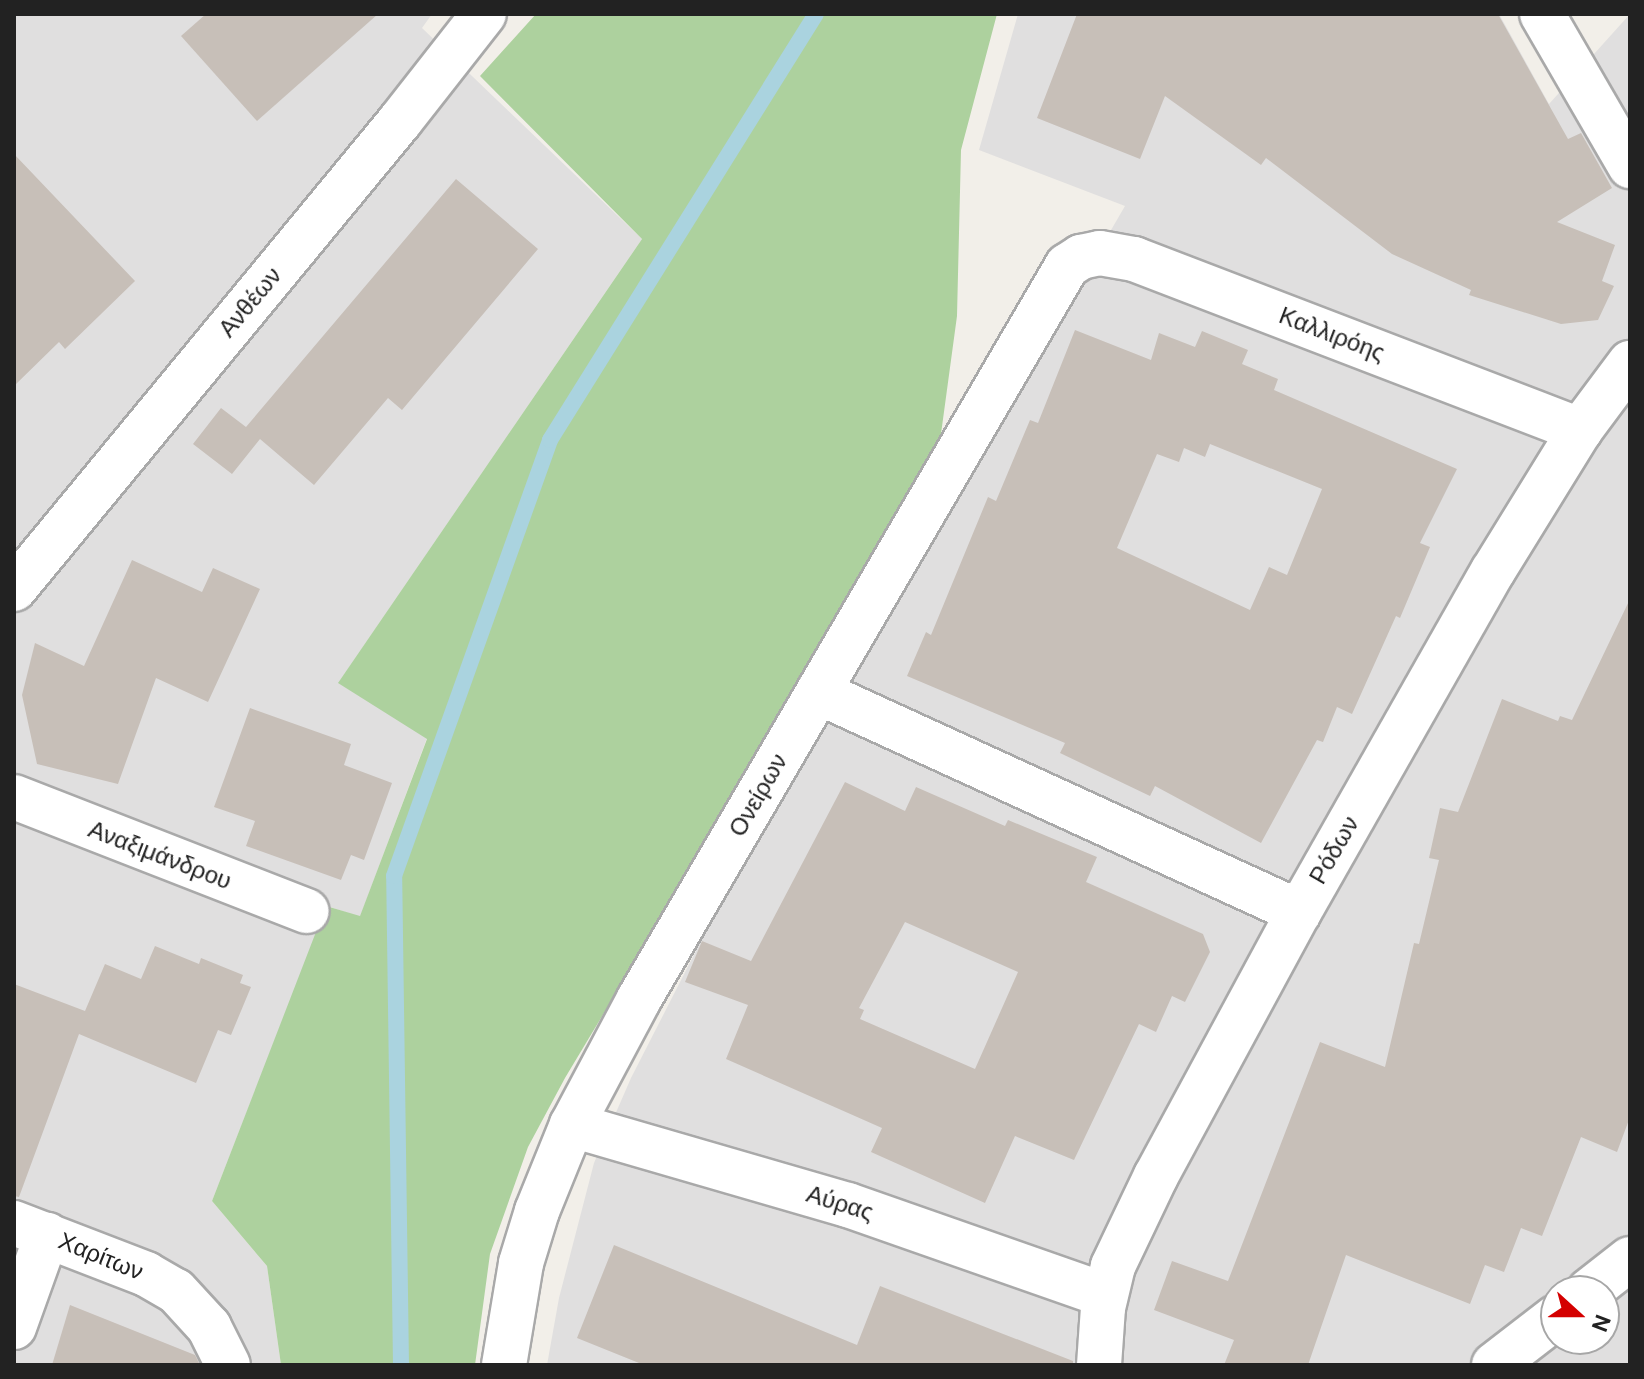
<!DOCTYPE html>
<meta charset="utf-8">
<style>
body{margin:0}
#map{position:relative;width:1644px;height:1379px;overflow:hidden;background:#f2efe9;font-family:"DM Sans",sans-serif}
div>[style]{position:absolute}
.residential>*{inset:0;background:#e0dfdf}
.forest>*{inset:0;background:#add19e}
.stream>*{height:16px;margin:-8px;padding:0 8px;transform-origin:8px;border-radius:8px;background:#aad3df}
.building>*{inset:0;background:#c7bfb8}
.roads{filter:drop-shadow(2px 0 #a9a9a9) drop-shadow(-2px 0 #a9a9a9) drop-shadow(0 2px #a9a9a9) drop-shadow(0 -2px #a9a9a9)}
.minor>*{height:44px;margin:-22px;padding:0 22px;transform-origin:22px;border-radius:22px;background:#fff}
span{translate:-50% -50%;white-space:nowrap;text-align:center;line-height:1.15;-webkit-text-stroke:8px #fff;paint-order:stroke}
.street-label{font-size:24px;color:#222}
.frame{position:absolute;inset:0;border:16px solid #222;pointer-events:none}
.north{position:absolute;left:1540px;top:1275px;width:80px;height:80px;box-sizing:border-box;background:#fff;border:2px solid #a7a7a7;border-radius:50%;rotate:111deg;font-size:22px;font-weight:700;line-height:32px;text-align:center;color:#222}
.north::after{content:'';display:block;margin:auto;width:28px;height:36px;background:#d40000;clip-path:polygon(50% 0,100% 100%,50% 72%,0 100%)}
</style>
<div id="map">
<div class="residential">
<i style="clip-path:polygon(14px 14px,432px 14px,422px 28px,642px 239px,339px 682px,427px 738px,360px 917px,327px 906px,212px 1201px,267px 1266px,281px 1365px,14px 1365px)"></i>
<i style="clip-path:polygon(evenodd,1018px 14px,1499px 14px,1549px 104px,1630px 14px,1630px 1365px,547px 1365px,559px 1298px,594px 1163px,631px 1078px,701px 941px,811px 747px,1125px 206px,979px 150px,1018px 14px,1556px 1291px,1604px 1291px,1604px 1339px,1556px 1339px,1556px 1291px)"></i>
</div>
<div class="forest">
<i style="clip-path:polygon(536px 14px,997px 14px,961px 150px,957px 316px,938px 456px,565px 1078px,528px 1147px,490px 1254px,475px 1365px,281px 1365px,267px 1266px,212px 1201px,326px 906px,360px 916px,427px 739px,338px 683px,642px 239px,480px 76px)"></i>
</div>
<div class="stream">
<i style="left:401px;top:1365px;width:489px;rotate:-90.8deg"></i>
<i style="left:394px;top:876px;width:463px;rotate:-70.3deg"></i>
<i style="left:550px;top:440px;width:502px;rotate:-58.02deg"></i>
</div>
<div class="building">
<i style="clip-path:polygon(206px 14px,378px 14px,257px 121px,181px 36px)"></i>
<i style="clip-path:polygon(1077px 14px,1498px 14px,1568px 139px,1581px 133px,1612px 188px,1557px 222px,1615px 245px,1602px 281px,1614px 286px,1598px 320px,1561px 324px,1469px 295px,1471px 290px,1392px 254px,1266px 158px,1261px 165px,1165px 96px,1140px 159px,1037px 118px)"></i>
<i style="clip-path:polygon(14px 154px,135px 281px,65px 349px,59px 342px,14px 386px)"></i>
<i style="clip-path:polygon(456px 179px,538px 249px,402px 410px,388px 398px,314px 485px,260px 439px,232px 474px,193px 444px,221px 408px,246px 427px)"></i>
<i style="clip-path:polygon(evenodd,1075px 330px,1151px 360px,1159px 333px,1195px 347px,1202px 331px,1248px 350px,1242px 364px,1278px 379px,1274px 390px,1457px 469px,1420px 543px,1430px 547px,1400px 618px,1396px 616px,1352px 714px,1337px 707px,1323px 742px,1317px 740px,1261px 843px,1155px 786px,1150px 796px,1060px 753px,1065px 743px,907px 676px,926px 632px,931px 635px,988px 497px,996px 501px,1030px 420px,1038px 423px,1075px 330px,1210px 444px,1322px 489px,1287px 575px,1269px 567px,1250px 610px,1117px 548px,1157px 454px,1179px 462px,1184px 448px,1205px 457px,1210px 444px)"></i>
<i style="clip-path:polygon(132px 560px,202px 592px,213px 568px,260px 589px,208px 702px,156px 678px,118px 784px,37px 764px,22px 695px,35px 643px,84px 666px)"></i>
<i style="clip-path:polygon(1630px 599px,1630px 1117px,1617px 1152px,1581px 1137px,1542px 1236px,1521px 1228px,1504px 1272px,1485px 1265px,1470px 1304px,1346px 1255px,1308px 1365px,1224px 1365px,1234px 1340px,1154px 1310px,1172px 1261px,1228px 1281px,1320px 1042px,1385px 1067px,1414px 943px,1419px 944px,1439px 860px,1429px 858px,1440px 808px,1458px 812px,1502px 699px,1558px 721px,1560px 716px,1572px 720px)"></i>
<i style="clip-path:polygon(250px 708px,351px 744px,344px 765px,392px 783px,364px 860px,351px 855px,341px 880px,246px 846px,255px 821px,214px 807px)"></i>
<i style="clip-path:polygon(evenodd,845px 782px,905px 811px,916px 787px,1005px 826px,1008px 820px,1097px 857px,1086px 882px,1203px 934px,1210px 952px,1185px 1002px,1172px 996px,1156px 1032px,1139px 1024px,1074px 1160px,1015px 1136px,985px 1203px,871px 1152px,882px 1128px,726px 1059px,748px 1005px,685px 982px,702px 941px,751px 961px,845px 782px,905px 922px,1018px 972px,975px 1069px,860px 1019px,864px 1010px,859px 1008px,905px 922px)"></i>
<i style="clip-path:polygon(155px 946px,199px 964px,201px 958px,243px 975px,240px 983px,251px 987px,231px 1035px,218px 1030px,196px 1083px,79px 1034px,19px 1197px,14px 1196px,14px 984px,85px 1011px,105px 964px,141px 979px)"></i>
<i style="clip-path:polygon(614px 1245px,857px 1345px,880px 1286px,1073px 1361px,1073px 1365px,644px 1365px,577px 1338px)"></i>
<i style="clip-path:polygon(70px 1305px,195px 1355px,200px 1365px,52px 1365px)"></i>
</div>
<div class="roads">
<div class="minor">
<i style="left:1542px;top:14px;width:176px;rotate:59.9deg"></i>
<i style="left:14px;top:589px;width:607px;rotate:-50.48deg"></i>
<i style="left:400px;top:121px;width:136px;rotate:-51.9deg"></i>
<i style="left:818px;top:692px;width:529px;rotate:24.58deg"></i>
<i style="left:14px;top:797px;width:314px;rotate:21.3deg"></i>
<i style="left:572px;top:1125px;width:287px;rotate:16.2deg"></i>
<i style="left:848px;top:1205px;width:272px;rotate:19.3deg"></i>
<i style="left:14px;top:1223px;width:142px;rotate:21.1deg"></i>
<i style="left:146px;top:1274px;width:34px;rotate:30deg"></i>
<i style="left:176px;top:1291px;width:49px;rotate:47.5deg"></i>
<i style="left:209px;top:1327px;width:42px;rotate:63.4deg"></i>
<i style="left:1589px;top:1291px;width:52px;rotate:-38deg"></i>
<i style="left:14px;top:1327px;width:98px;rotate:-70.3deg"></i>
<i style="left:504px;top:1365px;width:103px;rotate:-80.5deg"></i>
<i style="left:521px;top:1263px;width:54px;rotate:-72.9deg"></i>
<i style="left:537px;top:1211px;width:93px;rotate:-67.9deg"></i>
<i style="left:572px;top:1125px;width:143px;rotate:-62deg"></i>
<i style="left:639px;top:999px;width:849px;rotate:-59.72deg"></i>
<i style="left:1067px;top:266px;width:17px;rotate:-33deg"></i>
<i style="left:1081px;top:257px;width:19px;rotate:-12deg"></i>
<i style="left:1100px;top:253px;width:35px;rotate:10deg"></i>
<i style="left:1134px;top:259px;width:478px;rotate:21deg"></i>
<i style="left:1099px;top:1365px;width:57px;rotate:-86deg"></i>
<i style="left:1103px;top:1308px;width:43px;rotate:-76.6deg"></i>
<i style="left:1113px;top:1266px;width:100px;rotate:-64.5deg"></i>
<i style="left:1156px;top:1176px;width:300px;rotate:-61.6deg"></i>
<i style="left:1299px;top:912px;width:392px;rotate:-60.4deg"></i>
<i style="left:1493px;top:571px;width:166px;rotate:-58.3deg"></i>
<i style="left:1580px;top:430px;width:84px;rotate:-53.3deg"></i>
<i style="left:1494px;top:1365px;width:78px;rotate:-37.7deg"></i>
</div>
</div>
<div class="street-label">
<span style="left:250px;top:302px;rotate:-50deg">Ανθέων</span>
<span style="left:1332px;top:334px;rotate:21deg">Καλλιρόης</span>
<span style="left:758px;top:795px;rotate:-60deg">Ονείρων</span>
<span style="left:1334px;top:850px;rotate:-60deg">Ρόδων</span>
<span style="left:160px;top:855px;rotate:21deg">Αναξιμάνδρου</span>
<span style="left:840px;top:1203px;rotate:17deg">Αύρας</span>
<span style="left:101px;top:1256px;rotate:22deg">Χαρίτων</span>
</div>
<div class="frame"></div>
<div class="north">N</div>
</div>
